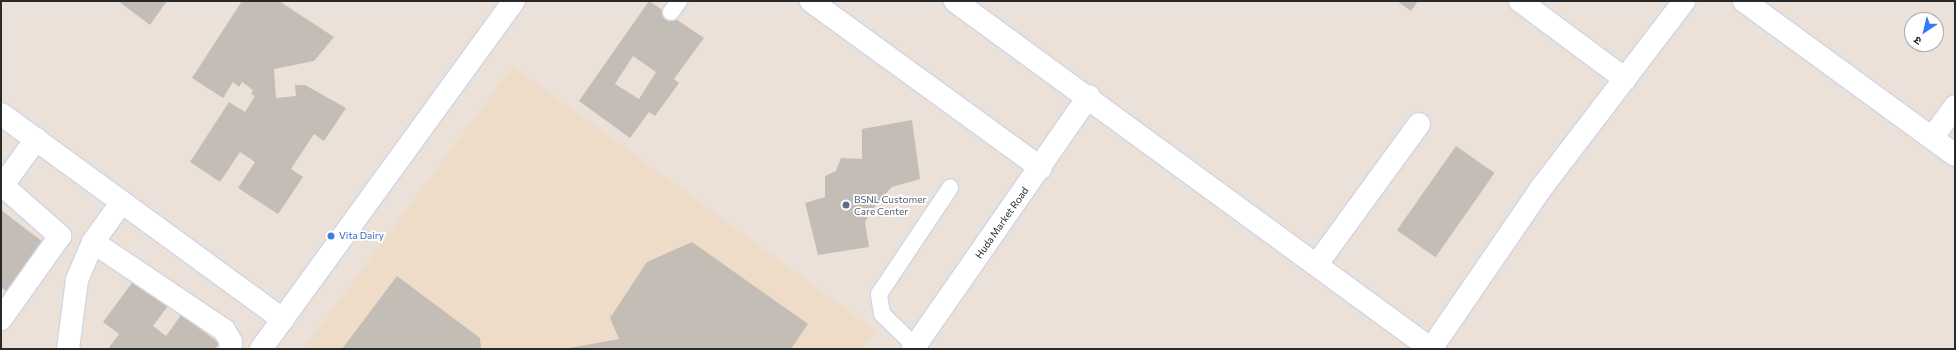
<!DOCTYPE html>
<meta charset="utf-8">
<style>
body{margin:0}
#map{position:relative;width:1956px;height:350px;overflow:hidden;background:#ece1d9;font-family:Commissioner,"Noto Sans Devanagari",sans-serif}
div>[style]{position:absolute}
.education>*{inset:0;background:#efdcc8}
.building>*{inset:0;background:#c4bdb5;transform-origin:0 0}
.roads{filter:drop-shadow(1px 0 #cfd6e3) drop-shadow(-1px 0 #cfd6e3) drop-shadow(0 1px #cfd6e3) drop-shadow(0 -1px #cfd6e3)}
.service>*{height:16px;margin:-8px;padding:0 8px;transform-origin:8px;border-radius:8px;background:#fff}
.minor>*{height:22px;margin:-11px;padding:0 11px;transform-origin:11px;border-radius:11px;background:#fff}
.tertiary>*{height:22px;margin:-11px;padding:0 11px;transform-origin:11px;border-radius:11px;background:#fff}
.dots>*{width:11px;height:11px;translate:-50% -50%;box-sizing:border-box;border:2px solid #fff;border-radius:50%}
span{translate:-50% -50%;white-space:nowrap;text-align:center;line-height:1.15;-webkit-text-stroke:3.5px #fff;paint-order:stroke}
.service-label{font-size:10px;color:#4e5e75}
.left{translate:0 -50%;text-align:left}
.street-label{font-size:10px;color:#292929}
.shop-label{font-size:10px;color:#366cbe}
.frame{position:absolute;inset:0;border:2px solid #292929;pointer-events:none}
.north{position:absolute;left:1904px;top:12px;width:40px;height:40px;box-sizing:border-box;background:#fff;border:1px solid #a9a9a9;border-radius:50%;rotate:215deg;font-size:11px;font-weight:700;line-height:16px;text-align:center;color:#292929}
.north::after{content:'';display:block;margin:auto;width:14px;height:18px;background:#3478ff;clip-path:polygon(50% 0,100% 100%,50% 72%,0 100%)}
</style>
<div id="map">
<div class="education">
<i style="clip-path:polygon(513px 66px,875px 330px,862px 349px,303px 349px)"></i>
</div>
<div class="building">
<i style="clip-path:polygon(118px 1px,167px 1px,150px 25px)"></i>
<i style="clip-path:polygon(242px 1px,279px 1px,334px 37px,314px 61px,274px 69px,276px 98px,296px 96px,295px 85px,305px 85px,346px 108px,324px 141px,314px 134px,291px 169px,303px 177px,278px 214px,238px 188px,255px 162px,240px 152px,220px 182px,190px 162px,229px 102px,245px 112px,255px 96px,251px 94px,253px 90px,242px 82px,239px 87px,233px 82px,223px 98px,192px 78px)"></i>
<i style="clip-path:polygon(evenodd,649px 1px,704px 38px,674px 79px,679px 83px,655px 116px,649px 112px,630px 138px,579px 101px,649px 1px,633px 56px,656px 72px,639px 99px,615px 84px,633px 56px)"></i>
<i style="clip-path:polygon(1397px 1px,1418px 1px,1411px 11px)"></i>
<i style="clip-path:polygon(912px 120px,920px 179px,892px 187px,877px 203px,865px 222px,869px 247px,818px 255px,805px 203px,825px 197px,825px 176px,836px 171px,841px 158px,862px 159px,862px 129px)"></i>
<i style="left:1456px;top:146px;width:47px;height:103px;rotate:35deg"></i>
<i style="clip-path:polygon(1px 210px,43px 242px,6px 291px,1px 287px)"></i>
<i style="clip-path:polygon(692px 242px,808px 324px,791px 349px,564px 349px,619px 339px,610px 318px,647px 262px)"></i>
<i style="clip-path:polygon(397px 276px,480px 338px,481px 349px,342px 349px)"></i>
<i style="clip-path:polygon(134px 280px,168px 306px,153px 326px,166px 336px,181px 315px,219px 343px,215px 349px,108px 349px,119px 334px,103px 322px)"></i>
</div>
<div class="roads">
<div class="service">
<i style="left:671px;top:12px;width:14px;rotate:-54deg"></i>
<i style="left:915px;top:346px;width:46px;rotate:-135.9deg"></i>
<i style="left:882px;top:314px;width:20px;rotate:-99deg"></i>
<i style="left:879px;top:294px;width:128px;rotate:-56.2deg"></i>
</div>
<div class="minor">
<i style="left:811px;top:1px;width:284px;rotate:36deg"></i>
<i style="left:1520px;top:1px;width:131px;rotate:36.6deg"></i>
<i style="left:1744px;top:1px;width:261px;rotate:36.1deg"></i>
<i style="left:1px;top:114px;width:349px;rotate:36.1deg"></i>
<i style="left:1932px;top:138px;width:39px;rotate:-54deg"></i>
<i style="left:1px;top:184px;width:79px;rotate:41.4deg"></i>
<i style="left:60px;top:236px;width:102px;rotate:125.4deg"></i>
<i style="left:3px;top:185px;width:57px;rotate:-54.3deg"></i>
<i style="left:93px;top:242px;width:158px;rotate:33.9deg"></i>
<i style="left:224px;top:330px;width:14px;rotate:60deg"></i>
<i style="left:231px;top:342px;width:7px;rotate:98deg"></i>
<i style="left:1317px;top:264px;width:173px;rotate:-53.9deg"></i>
<i style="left:68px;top:349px;width:70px;rotate:-82.6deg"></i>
<i style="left:77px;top:280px;width:41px;rotate:-67.2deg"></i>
<i style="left:93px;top:242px;width:49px;rotate:-54.1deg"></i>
<i style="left:261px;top:349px;width:430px;rotate:-54deg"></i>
<i style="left:1431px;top:349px;width:196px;rotate:-55.6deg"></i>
<i style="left:1542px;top:187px;width:234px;rotate:-52.6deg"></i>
</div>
<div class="tertiary">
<i style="left:955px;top:1px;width:590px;rotate:36.17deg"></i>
<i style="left:913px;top:349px;width:308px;rotate:-55.2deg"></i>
</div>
</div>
<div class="dots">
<i style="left:846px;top:205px;background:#5c6f8a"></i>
<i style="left:331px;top:236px;background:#3f7fe0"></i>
</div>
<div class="service-label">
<span class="left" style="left:854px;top:205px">BSNL Customer<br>Care Center</span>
</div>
<div class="street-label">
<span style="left:1002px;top:223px;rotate:-55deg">Huda Market Road</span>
</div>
<div class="shop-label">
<span class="left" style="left:339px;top:236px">Vita Dairy</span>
</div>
<div class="frame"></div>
<div class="north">उ</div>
</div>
